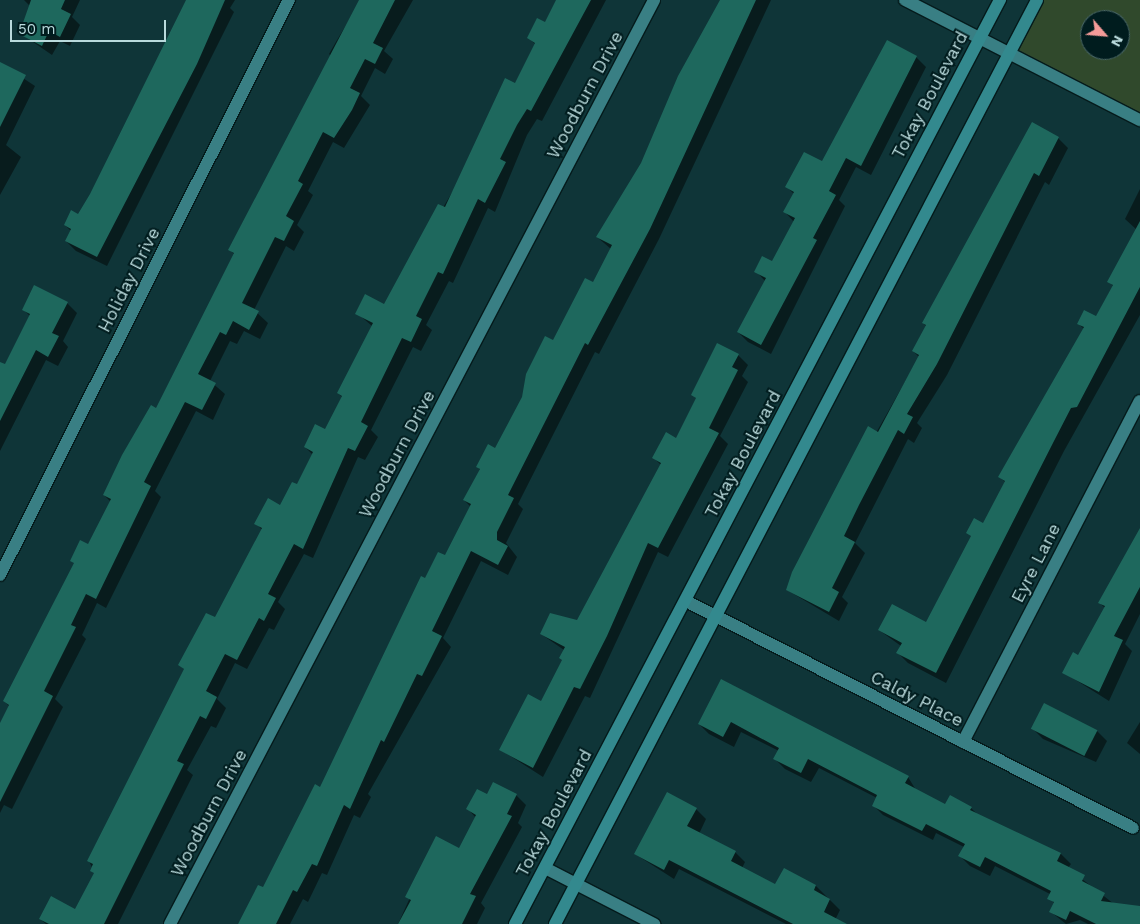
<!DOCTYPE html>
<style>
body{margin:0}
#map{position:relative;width:1140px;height:924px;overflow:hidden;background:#0f3538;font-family:"Work Sans",sans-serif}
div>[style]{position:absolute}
.green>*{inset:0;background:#30492c}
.shadow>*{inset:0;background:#0007}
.building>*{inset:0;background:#1e685d;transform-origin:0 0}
.roads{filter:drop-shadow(1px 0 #051b1c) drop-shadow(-1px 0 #051b1c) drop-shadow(0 1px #051b1c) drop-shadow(0 -1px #051b1c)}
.street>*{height:12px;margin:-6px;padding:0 6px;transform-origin:6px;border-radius:6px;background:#397f84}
.secondary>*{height:12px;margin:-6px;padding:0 6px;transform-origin:6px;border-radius:6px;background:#33898e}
span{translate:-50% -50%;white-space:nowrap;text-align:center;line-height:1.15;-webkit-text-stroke:4px #001c1e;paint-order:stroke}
.street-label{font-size:18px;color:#b9dadc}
.north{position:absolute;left:1080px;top:10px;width:50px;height:50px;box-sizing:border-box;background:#001c1e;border:1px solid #4a686a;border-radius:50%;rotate:117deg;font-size:14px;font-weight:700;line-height:20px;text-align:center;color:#b9dadc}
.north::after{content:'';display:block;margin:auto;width:18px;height:22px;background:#f59b99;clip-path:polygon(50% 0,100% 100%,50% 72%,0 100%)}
.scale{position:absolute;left:10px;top:20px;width:156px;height:22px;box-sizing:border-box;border:2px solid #b9dadc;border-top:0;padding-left:6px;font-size:15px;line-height:18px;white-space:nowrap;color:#b9dadc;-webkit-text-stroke:4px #001c1e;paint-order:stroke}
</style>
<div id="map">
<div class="green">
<i style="clip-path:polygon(evenodd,1037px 0,1140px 0,1140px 120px,1010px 53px,1037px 0,1090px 20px,1120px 20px,1120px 50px,1090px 50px,1090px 20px)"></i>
</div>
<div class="shadow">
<i style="clip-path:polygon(24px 0,80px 0,72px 17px,80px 25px,70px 46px,60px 41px,52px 55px,20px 33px,30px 6px)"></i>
<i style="clip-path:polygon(188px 0,235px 0,230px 8px,234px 12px,107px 266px,76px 251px,66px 241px,71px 231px,65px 225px,79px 216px,91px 194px)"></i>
<i style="clip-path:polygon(368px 0,413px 0,384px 51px,393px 59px,385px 74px,375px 68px,361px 96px,370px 105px,344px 148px,333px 142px,308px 191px,313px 195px,297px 225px,304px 232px,294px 251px,286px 246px,254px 310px,268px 323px,260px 339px,244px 331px,237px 344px,230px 341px,210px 381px,225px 394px,213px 420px,196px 411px,155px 491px,161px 497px,106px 608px,97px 603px,82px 635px,86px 639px,55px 699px,63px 707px,12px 809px,4px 805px,0 813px,0 726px,10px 707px,4px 701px,111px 502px,104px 495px,157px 409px,235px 255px,229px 249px,333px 58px,329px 54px,337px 40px,357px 7px)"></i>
<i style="clip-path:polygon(557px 0,606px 0,542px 121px,537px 119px,527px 135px,495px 212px,488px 208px,453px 283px,449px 281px,426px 325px,432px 330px,421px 351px,413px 347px,371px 430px,378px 437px,365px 460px,358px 457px,313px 558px,304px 554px,278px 602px,285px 609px,274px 630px,269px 628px,247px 669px,235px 663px,217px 699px,226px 708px,216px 728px,211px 726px,187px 770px,193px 775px,118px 924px,46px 924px,40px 919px,76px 911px,95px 874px,89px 861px,185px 670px,180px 665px,215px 619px,262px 530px,256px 523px,280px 507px,297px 486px,313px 455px,305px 447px,325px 431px,342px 397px,338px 393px,372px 326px,357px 313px,385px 305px,516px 85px,536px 45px,529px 38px,545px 24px)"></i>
<i style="clip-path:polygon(721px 0,771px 0,659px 239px,599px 354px,595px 352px,518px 504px,523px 509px,506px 543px,517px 557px,508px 575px,481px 561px,443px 638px,451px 647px,368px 794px,371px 797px,360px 818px,354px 815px,327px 875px,322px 873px,308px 902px,303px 899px,290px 924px,238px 924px,264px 889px,316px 786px,321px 789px,426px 579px,445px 557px,471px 507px,464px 500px,480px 470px,478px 467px,496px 450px,554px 342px,594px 284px,611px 249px,597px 237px,642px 164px)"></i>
<i style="clip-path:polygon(916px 57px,926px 67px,871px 175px,856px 167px,839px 200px,845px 206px,771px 354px,748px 342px,738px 332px,765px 281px,756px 271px,773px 262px,794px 222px,785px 212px,794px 194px,787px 187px,822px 163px)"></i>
<i style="clip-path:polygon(0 63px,35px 86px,6px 145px,21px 157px,0 195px)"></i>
<i style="clip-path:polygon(1058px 138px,1068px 148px,1049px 185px,1045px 182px,947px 375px,917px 423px,922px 428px,914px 443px,908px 439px,855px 543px,865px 553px,842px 597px,848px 603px,839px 621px,787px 590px,919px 357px,913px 351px,926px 326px,923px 323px)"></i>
<i style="clip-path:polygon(1140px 189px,1140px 315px,1064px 451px,946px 683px,908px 663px,898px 653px,901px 646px,879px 630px,927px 624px,972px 537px,968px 533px,983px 525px,1005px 482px,1000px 477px,1084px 329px,1079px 324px,1096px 317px,1113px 286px,1109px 281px,1137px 230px,1125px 219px)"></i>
<i style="clip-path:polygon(67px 303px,77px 313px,63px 341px,68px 347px,58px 366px,46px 360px,0 451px,0 363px,5px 366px,30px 316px,23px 309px)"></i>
<i style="clip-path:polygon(738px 355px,748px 365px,742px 376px,748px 382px,720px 436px,728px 444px,668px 557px,658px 552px,590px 698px,585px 696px,543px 777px,501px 750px,542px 702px,563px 660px,564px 650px,541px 634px,578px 622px,661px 465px,654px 458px,677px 439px,697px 399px,692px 394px)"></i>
<i style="clip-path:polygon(1140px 530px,1140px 614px,1125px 644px,1132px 651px,1109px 701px,1063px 672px,1079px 657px,1105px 608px,1100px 603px)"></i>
<i style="clip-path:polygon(722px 680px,908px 777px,916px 790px,946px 806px,971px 808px,979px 816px,1061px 854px,1071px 864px,1068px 868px,1114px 904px,1140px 907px,1140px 924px,1088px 924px,1080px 920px,1066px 924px,1051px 912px,1054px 904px,1050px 894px,995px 866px,990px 876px,970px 866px,960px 856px,964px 847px,936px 833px,933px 840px,883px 815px,873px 805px,877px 798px,819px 768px,811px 782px,785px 769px,775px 759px,779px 751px,741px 732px,734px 747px,709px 734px,699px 724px)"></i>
<i style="clip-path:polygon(1140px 722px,1140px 754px,1127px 743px)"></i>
<i style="clip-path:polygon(1033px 729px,1097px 731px,1107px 741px,1096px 762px,1043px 739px)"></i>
<i style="clip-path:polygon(487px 795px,516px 795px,526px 805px,518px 823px,522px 827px,481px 903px,485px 908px,477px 924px,398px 924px,437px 838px,460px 850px,476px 818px,468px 809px)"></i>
<i style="clip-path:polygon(696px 809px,706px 819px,699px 834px,735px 852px,745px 862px,742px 868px,776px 886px,816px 886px,840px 910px,835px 920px,842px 924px,786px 924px,679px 869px,674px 879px,635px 854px)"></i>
</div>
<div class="building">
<i style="clip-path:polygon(31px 0,65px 0,61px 9px,71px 14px,60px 37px,49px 31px,42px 46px,19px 34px)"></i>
<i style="clip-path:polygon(186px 0,225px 0,197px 64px,97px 257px,65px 241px,71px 229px,64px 225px,71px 210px,78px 214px,90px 194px)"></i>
<i style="clip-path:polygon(359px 0,395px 0,373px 43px,383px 48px,375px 64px,365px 59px,350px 88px,360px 93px,352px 110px,334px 138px,323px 132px,298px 181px,303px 184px,286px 216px,294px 221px,284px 241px,275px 237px,242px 303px,259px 311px,249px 330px,233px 321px,226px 335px,220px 332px,198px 374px,216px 383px,202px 410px,185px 402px,144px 482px,151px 486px,96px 599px,86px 594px,71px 625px,76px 627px,44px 691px,53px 696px,0 802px,0 723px,9px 705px,3px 701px,74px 563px,70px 561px,80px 540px,88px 544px,111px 499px,103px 495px,122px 455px,151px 405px,156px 408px,234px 253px,228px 250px)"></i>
<i style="clip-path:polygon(556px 0,591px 0,531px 111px,527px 109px,517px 125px,500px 159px,506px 162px,485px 203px,478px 199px,443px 274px,438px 272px,416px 316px,422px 319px,411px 342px,402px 338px,361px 422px,368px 426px,355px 451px,348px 448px,303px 549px,294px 544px,268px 594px,276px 598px,264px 621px,259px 618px,237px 660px,225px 654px,206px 691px,217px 697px,206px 719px,200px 716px,177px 761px,184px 764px,104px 924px,49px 924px,39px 919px,51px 896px,75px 909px,94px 873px,90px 871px,93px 864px,87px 861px,184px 669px,178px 665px,206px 613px,215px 617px,262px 528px,254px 524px,268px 498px,280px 505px,292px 482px,297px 484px,313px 452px,304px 447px,315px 424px,325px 429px,342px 396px,337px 393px,373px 323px,355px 314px,365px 294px,384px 304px,438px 204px,445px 207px,505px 78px,515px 83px,535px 43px,527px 38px,537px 18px,545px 22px)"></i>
<i style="clip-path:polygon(720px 0,756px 0,650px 229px,588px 345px,585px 343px,508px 495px,514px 498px,497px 532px,497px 540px,508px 546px,498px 565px,471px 551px,432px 631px,442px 636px,422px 676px,417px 674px,384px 742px,381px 740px,350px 809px,344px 805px,317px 866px,312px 864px,297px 892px,293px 890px,276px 924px,238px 924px,258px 885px,263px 887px,315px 784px,320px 787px,421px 576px,425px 578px,438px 552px,445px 555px,471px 504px,463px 500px,480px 469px,476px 467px,488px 444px,495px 448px,522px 397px,526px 374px,545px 336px,553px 340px,585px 278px,593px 282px,612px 245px,596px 237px,641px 163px,678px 76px)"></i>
<i style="clip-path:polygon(887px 40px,917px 56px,861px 166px,846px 158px,829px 191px,836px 195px,813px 238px,817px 240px,761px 345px,737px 332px,766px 278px,754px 272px,762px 256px,772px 261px,795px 218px,783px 212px,794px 192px,785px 187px,804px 152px,822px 161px)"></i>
<i style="clip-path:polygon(0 62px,26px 75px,0 127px)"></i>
<i style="clip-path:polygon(1032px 122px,1059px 137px,1039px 176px,1034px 173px,937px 364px,907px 414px,913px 417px,904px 434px,898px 430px,859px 505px,844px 536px,855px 542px,832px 588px,839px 592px,829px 612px,786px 590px,792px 572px,868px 426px,878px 432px,919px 355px,912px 351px,926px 325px,922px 323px)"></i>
<i style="clip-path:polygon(1140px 221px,1140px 287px,1077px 407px,1071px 408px,1054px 441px,936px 673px,896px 653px,902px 643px,878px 630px,892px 604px,926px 622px,971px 536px,966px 533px,974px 518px,983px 523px,1005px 481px,998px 477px,1084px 327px,1077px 324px,1084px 310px,1096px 316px,1113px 285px,1107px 282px)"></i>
<i style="clip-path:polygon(34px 285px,68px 302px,52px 333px,59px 336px,48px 357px,36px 350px,0 421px,0 362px,5px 364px,30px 314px,22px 310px)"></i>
<i style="clip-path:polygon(717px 343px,739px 354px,732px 367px,738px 370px,709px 428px,719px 433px,658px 548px,648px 543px,607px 636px,580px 689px,574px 687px,533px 768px,499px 750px,528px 694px,541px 701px,562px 660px,559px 658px,565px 647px,540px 634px,550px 613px,577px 620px,661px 463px,652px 458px,666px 432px,676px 438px,696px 398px,691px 395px)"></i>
<i style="clip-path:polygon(1140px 528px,1140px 587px,1114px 636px,1123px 640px,1099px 692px,1062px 673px,1073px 652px,1078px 655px,1105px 606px,1098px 603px)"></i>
<i style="clip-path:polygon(721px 679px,909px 776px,905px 783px,945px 804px,950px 795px,972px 807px,970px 810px,1061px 853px,1057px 861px,1085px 875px,1082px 881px,1105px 893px,1101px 901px,1140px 906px,1140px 924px,1096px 924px,1070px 911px,1066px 920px,1049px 912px,1054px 902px,1047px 899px,1051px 891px,985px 857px,980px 867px,958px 856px,965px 844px,926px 824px,922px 831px,872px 806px,877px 795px,808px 759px,801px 773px,773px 759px,779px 748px,731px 722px,723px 737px,698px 724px)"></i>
<i style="left:1044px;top:703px;width:60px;height:29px;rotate:27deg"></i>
<i style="clip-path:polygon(493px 782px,517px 794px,507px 814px,512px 816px,470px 894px,476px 896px,462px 924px,398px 924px,411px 900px,405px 897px,436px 836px,459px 848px,476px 815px,466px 809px,477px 789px,487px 794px)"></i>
<i style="clip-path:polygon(667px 792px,697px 808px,687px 826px,736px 851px,731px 861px,775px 884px,784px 868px,816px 885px,814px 890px,830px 899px,824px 912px,847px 924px,793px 924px,669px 860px,664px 870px,634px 854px)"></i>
</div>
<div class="roads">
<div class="street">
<i style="left:905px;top:0;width:264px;rotate:27.1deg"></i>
<i style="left:0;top:575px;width:644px;rotate:-63.32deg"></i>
<i style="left:686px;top:601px;width:501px;rotate:26.92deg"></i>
<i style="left:963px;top:742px;width:384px;rotate:-62.6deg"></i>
<i style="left:545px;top:868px;width:123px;rotate:27.2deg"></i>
<i style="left:170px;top:924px;width:1043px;rotate:-62.35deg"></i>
</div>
<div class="secondary">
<i style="left:515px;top:924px;width:1044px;rotate:-62.31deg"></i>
<i style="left:555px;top:924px;width:1042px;rotate:-62.45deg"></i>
</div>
</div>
<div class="street-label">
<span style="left:585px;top:95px;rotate:-62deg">Woodburn Drive</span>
<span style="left:930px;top:95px;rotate:-62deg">Tokay Boulevard</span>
<span style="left:129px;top:280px;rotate:-63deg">Holiday Drive</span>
<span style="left:397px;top:454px;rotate:-62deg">Woodburn Drive</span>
<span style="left:743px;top:454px;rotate:-62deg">Tokay Boulevard</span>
<span style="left:1036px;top:563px;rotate:-63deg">Eyre Lane</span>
<span style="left:917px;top:699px;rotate:27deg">Caldy Place</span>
<span style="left:209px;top:813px;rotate:-62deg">Woodburn Drive</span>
<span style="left:554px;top:813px;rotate:-62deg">Tokay Boulevard</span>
</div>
<div class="north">N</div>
<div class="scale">50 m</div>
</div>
